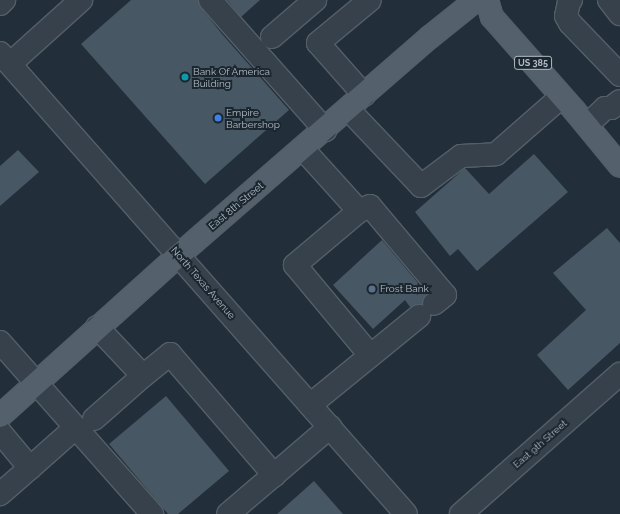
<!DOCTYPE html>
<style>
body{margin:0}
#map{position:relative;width:620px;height:514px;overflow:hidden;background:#222f3a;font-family:Raleway,sans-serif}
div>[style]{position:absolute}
.building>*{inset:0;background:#485764}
.roads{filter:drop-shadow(1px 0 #545f68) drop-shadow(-1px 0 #545f68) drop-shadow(0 1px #545f68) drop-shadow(0 -1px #545f68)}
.minor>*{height:22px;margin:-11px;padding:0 11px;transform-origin:11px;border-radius:11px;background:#36414b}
.major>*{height:22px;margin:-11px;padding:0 11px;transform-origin:11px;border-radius:11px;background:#54606b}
.dots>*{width:11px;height:11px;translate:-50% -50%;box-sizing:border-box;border:2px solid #1b262f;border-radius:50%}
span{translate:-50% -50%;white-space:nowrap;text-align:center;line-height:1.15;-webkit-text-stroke:4px #1b262f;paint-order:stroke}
.shield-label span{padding:1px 3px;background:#1b262f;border:1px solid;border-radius:3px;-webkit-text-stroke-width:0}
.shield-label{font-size:9px;color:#b1bcc7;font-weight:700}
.poi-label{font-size:10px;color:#b1bcc7}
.left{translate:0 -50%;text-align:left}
.street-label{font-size:10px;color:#b1bcc7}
</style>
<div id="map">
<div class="building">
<i style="clip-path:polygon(131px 0,198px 0,201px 8px,222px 34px,289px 110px,205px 184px,81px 44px)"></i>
<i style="clip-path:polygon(227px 0,260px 0,241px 17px)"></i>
<i style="clip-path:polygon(18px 150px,39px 172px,0 206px,0 166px)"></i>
<i style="clip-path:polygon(534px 154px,568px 192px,477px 271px,458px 249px,450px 256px,415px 212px,465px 168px,489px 194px)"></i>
<i style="clip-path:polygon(607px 228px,620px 243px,620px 343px,568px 390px,537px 355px,586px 310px,553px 273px)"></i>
<i style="clip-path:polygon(382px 240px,418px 283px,417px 284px,426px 295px,422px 304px,417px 304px,410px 307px,405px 300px,373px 329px,333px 285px)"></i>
<i style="clip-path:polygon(166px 396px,229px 471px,178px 514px,168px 514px,109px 444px)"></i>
<i style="clip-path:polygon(314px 481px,343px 514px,277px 514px)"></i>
</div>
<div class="roads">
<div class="minor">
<i style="left:210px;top:0;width:174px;rotate:48.5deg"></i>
<i style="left:571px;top:0;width:3px;rotate:135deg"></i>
<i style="left:569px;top:2px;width:14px;rotate:102deg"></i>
<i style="left:566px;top:16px;width:8px;rotate:60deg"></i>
<i style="left:570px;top:23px;width:72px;rotate:46.1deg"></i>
<i style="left:609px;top:0;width:18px;rotate:52deg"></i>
<i style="left:0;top:4px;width:6px;rotate:-45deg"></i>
<i style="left:272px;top:37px;width:57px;rotate:-40.7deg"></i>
<i style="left:0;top:53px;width:614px;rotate:48.63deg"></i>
<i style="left:10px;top:64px;width:96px;rotate:-42deg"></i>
<i style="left:364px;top:95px;width:69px;rotate:-131.5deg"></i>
<i style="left:318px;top:43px;width:67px;rotate:-39.6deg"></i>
<i style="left:348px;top:109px;width:106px;rotate:46.5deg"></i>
<i style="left:421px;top:186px;width:50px;rotate:-36.9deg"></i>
<i style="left:461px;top:156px;width:35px;rotate:-3deg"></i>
<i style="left:496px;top:154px;width:86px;rotate:-41.2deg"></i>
<i style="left:587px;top:125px;width:25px;rotate:-43deg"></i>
<i style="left:605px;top:108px;width:6px"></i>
<i style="left:611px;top:108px;width:11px;rotate:-38deg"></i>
<i style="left:303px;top:149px;width:84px;rotate:47.9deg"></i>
<i style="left:359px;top:211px;width:84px;rotate:139.8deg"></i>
<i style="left:295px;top:265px;width:117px;rotate:50.2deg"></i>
<i style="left:359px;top:211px;width:12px;rotate:-24deg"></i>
<i style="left:370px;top:206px;width:116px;rotate:49.9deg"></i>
<i style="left:445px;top:295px;width:14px;rotate:141deg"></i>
<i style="left:97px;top:327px;width:67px;rotate:46.8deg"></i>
<i style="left:143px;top:376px;width:35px;rotate:-39deg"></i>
<i style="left:170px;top:354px;width:160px;rotate:49.3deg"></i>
<i style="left:274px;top:475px;width:60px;rotate:139.7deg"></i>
<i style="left:0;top:342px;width:230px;rotate:48.5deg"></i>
<i style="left:310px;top:405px;width:141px;rotate:-39.2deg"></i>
<i style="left:94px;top:419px;width:65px;rotate:-41.3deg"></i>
<i style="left:0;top:432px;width:47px;rotate:50.2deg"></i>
<i style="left:30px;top:468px;width:40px;rotate:139deg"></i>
<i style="left:30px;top:468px;width:60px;rotate:-41.6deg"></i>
<i style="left:274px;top:475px;width:74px;rotate:-40.6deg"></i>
<i style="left:461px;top:514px;width:212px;rotate:-41.4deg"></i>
</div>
<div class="major">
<i style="left:487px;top:0;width:18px;rotate:74deg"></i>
<i style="left:492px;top:17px;width:124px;rotate:48.6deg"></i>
<i style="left:574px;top:110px;width:72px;rotate:50.6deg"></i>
<i style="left:0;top:416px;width:241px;rotate:-42deg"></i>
<i style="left:179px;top:255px;width:332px;rotate:-41deg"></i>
<i style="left:430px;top:37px;width:59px;rotate:-38.8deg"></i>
</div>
</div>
<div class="dots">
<i style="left:185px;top:77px;background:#0f9aa8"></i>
<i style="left:218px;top:118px;background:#3f7fe0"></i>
<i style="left:372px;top:289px;background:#5c6f8a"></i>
</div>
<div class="shield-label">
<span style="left:533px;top:63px">US 385</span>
</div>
<div class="poi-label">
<span class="left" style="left:193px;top:77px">Bank Of America<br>Building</span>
<span class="left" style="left:226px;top:118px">Empire<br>Barbershop</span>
<span class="left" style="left:380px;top:289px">Frost Bank</span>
</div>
<div class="street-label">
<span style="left:236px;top:206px;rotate:-40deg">East 8th Street</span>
<span style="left:203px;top:283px;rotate:49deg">North Texas Avenue</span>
<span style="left:540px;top:444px;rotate:-41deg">East 9th Street</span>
</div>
</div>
